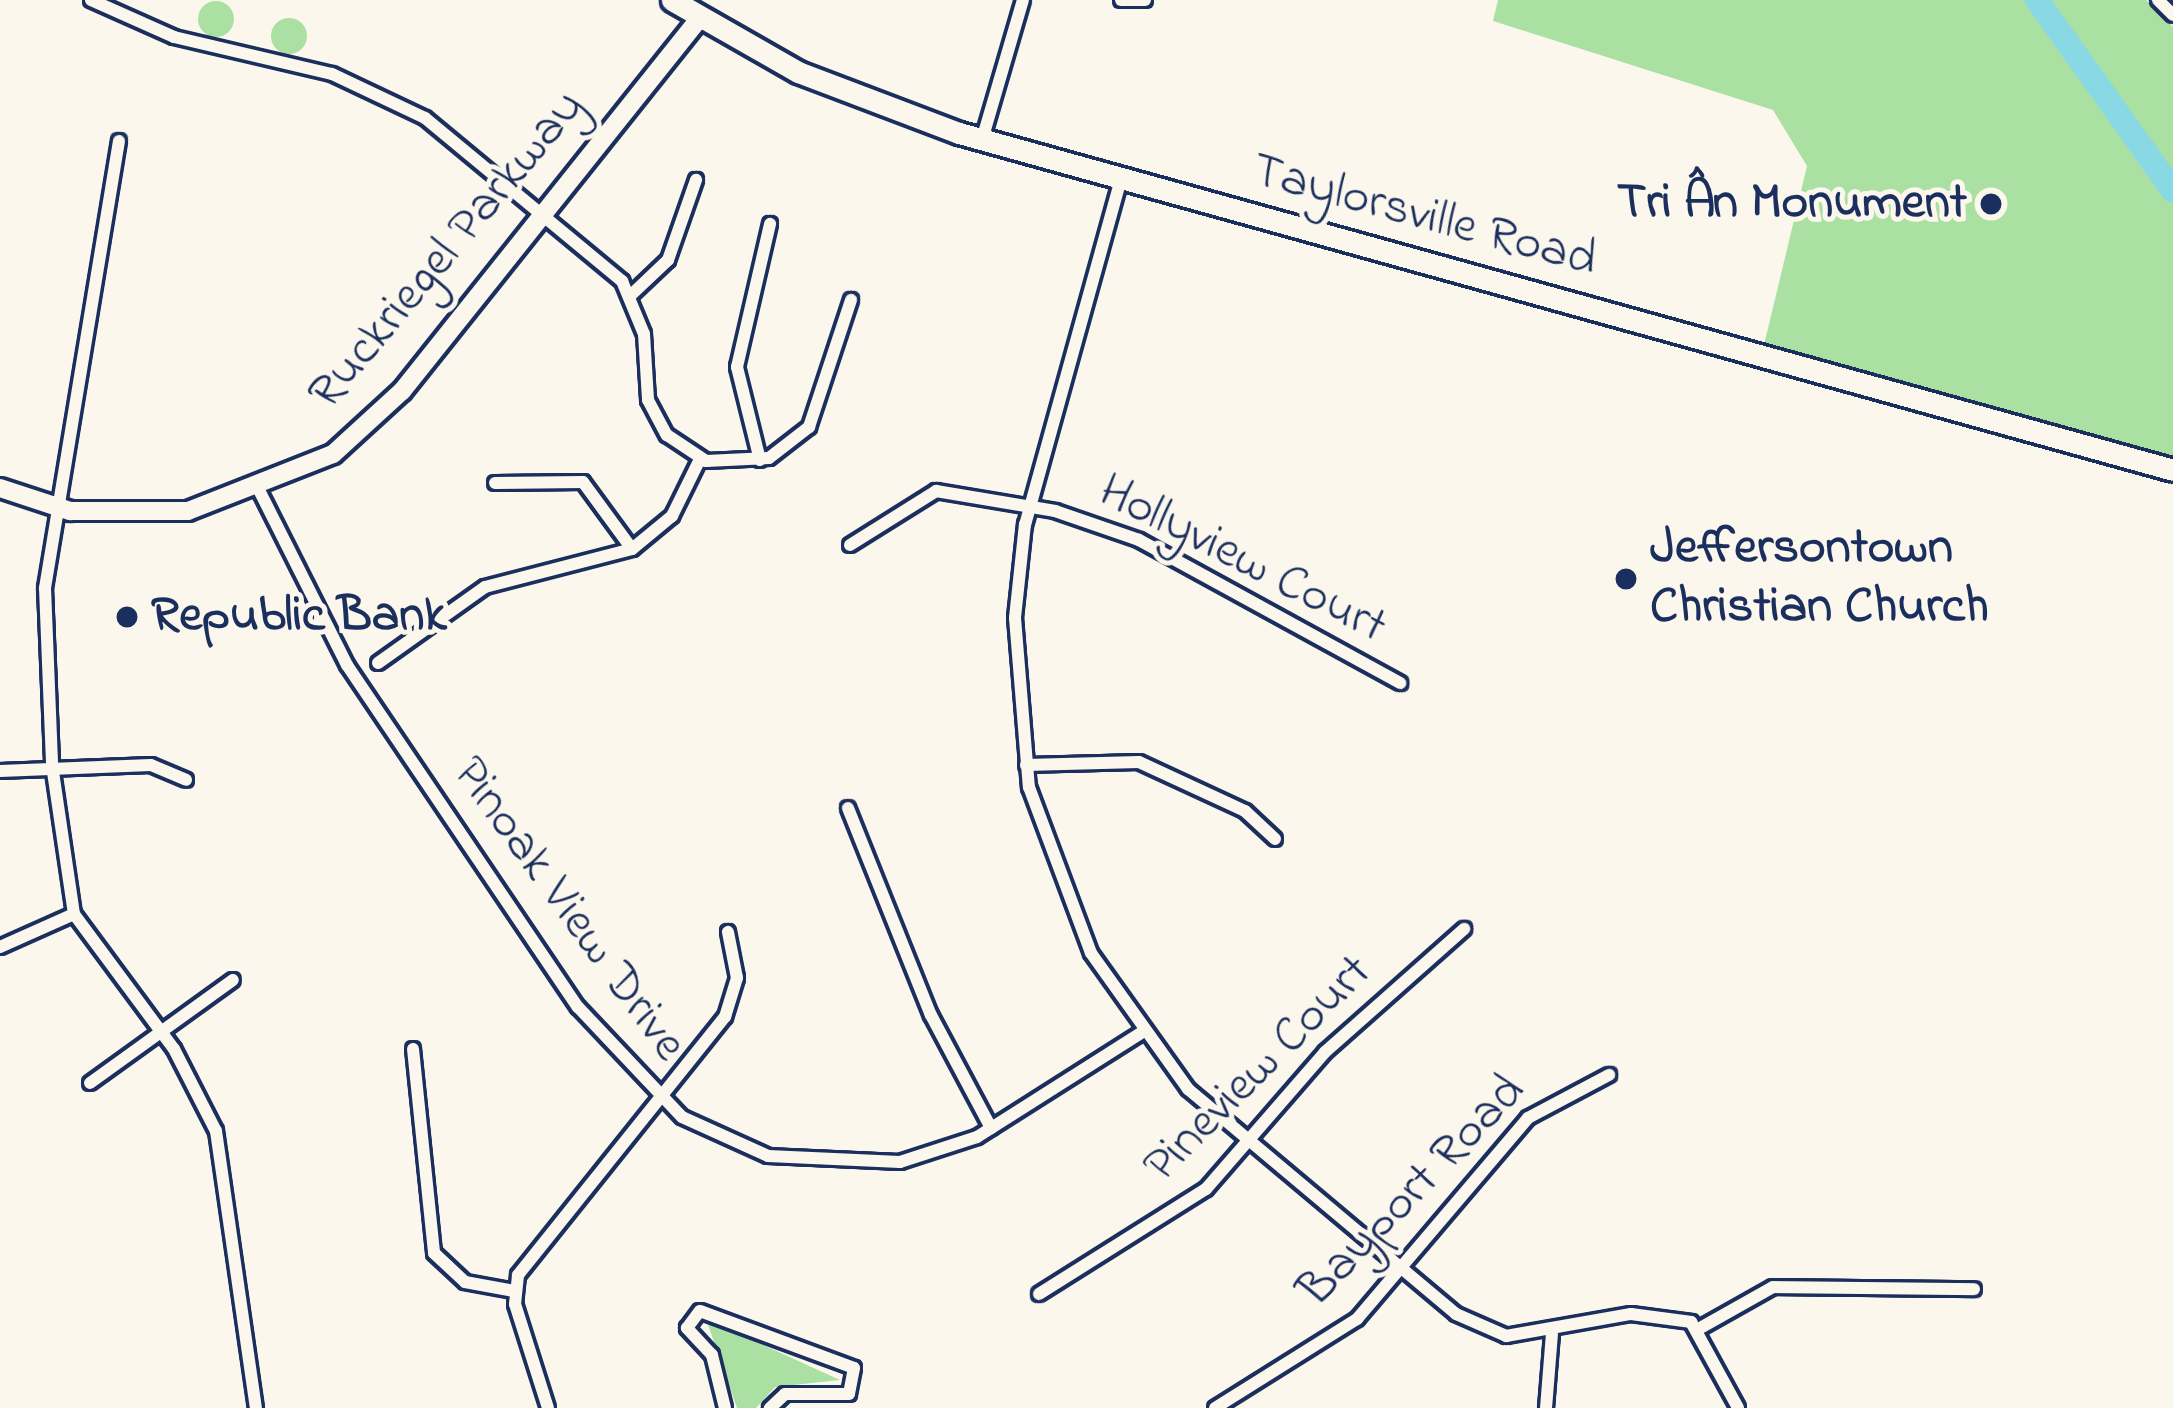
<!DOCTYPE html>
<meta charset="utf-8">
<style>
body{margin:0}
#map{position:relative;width:2173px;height:1408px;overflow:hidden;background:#fbf7ec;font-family:"Indie Flower",sans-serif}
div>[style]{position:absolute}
.green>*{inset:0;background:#abe0a3}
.round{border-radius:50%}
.river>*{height:24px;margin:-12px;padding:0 12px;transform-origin:12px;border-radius:12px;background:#88d9e4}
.roads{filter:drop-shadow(3px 0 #1b2f5e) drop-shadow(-3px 0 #1b2f5e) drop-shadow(0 3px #1b2f5e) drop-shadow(0 -3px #1b2f5e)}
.street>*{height:12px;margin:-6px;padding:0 6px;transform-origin:6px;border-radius:6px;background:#fbf7ec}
.secondary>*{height:18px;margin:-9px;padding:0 9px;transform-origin:9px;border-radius:9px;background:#fbf7ec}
.primary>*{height:21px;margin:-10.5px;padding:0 10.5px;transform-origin:10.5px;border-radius:10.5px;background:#fbf7ec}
.dots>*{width:33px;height:33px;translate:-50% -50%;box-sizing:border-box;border:6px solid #fbf7ec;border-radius:50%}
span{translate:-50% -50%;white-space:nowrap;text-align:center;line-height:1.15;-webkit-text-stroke:10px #fbf7ec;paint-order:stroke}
.poi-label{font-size:51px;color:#1b2f5e;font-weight:700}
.right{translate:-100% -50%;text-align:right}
.left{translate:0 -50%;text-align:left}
.street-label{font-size:51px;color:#1b2f5e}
</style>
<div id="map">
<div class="green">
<i style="clip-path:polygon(1498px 0,2146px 0,2173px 27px,2173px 457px,1764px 345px,1807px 166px,1773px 110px,1493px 21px)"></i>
<i class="round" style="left:198px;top:1px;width:36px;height:36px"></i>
<i class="round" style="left:271px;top:18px;width:36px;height:36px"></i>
<i style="clip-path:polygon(706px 1319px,840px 1380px,775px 1387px,756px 1408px,737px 1408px)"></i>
</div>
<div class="river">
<i style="left:2037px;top:0;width:234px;rotate:54.5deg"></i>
</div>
<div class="roads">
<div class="street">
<i style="left:91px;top:0;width:91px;rotate:24deg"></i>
<i style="left:174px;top:37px;width:162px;rotate:13.2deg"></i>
<i style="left:332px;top:74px;width:103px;rotate:25.3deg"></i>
<i style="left:425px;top:118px;width:256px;rotate:39.6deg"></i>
<i style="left:622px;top:281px;width:57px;rotate:67.5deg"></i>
<i style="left:644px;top:334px;width:66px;rotate:86.5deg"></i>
<i style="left:648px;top:400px;width:40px;rotate:62deg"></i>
<i style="left:667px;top:435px;width:47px;rotate:33.7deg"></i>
<i style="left:706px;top:461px;width:63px;rotate:-2.7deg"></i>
<i style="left:769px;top:458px;width:51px;rotate:-37.8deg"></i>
<i style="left:809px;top:427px;width:134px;rotate:-71.7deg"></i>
<i style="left:1121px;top:0;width:24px"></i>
<i style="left:2158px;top:0;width:21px;rotate:45deg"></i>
<i style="left:982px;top:140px;width:146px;rotate:-73.7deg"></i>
<i style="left:119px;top:141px;width:453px;rotate:99.4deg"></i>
<i style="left:45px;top:588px;width:177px;rotate:87.7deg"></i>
<i style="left:52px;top:765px;width:151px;rotate:81.6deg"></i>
<i style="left:74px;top:914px;width:168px;rotate:53.5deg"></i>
<i style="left:174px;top:1049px;width:92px;rotate:62.9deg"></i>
<i style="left:216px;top:1131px;width:280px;rotate:81.8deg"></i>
<i style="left:1121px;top:179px;width:358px;rotate:105.5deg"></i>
<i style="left:1025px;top:524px;width:95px;rotate:96.1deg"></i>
<i style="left:1015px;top:618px;width:170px;rotate:85.3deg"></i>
<i style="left:1029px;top:787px;width:177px;rotate:69.5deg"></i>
<i style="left:1091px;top:953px;width:167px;rotate:54.5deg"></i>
<i style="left:1188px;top:1089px;width:350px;rotate:40deg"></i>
<i style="left:1456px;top:1314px;width:55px;rotate:23.7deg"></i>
<i style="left:1506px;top:1336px;width:127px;rotate:-10deg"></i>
<i style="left:1631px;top:1314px;width:61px;rotate:7.6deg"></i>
<i style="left:1691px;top:1322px;width:98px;rotate:61.3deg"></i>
<i style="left:631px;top:295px;width:51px;rotate:-43.4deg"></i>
<i style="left:668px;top:260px;width:85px;rotate:-70.7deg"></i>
<i style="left:760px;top:460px;width:96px;rotate:-103.9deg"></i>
<i style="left:737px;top:367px;width:147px;rotate:-77deg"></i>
<i style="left:495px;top:483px;width:88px;rotate:-0.7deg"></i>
<i style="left:583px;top:482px;width:83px;rotate:53.8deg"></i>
<i style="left:259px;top:490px;width:196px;rotate:63.3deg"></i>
<i style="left:347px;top:665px;width:413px;rotate:56deg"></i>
<i style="left:578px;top:1007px;width:151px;rotate:46.6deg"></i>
<i style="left:682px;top:1117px;width:94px;rotate:24.4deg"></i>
<i style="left:768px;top:1156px;width:132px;rotate:2.6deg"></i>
<i style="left:900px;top:1162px;width:81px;rotate:-18deg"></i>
<i style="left:977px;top:1137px;width:194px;rotate:-32.4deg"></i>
<i style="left:850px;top:545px;width:102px;rotate:-32.1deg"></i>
<i style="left:936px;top:491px;width:121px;rotate:9.5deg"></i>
<i style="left:1055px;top:511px;width:89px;rotate:19deg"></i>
<i style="left:1139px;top:540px;width:298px;rotate:28.7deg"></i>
<i style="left:378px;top:663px;width:131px;rotate:-35.4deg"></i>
<i style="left:485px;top:587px;width:152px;rotate:-14.5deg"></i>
<i style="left:632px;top:549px;width:52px;rotate:-39.5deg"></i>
<i style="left:672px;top:516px;width:64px;rotate:-63.8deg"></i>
<i style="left:1026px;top:765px;width:113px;rotate:-1.5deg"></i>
<i style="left:1139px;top:762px;width:117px;rotate:24.8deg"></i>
<i style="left:1245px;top:811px;width:41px;rotate:43deg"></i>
<i style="left:0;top:771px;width:151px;rotate:-2.3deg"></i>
<i style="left:151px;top:765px;width:38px;rotate:23deg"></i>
<i style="left:848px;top:808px;width:223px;rotate:68.2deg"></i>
<i style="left:931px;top:1015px;width:128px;rotate:62deg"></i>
<i style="left:0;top:947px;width:81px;rotate:-24deg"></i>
<i style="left:413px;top:1049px;width:205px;rotate:84.1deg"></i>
<i style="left:434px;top:1253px;width:42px;rotate:43.1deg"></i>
<i style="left:465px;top:1282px;width:50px;rotate:10.4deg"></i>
<i style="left:90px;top:1083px;width:176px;rotate:-35.8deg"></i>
<i style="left:1039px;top:1294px;width:197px;rotate:-32.2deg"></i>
<i style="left:1206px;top:1189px;width:181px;rotate:-49deg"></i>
<i style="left:1325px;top:1052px;width:186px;rotate:-41.5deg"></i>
<i style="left:1702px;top:1327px;width:81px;rotate:-29.4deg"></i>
<i style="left:1773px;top:1287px;width:201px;rotate:0.6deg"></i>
<i style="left:548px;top:1408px;width:109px;rotate:-107.6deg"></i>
<i style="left:515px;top:1304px;width:29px;rotate:-84deg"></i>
<i style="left:518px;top:1275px;width:331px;rotate:-51.3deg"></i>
<i style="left:725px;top:1017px;width:41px;rotate:-72.9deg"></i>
<i style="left:737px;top:978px;width:47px;rotate:-101.1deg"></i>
<i style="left:725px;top:1408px;width:55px;rotate:-103.8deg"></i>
<i style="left:712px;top:1355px;width:37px;rotate:-133deg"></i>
<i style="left:687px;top:1328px;width:21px;rotate:-53deg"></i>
<i style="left:700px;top:1311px;width:164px;rotate:20.3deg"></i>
<i style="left:854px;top:1368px;width:26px;rotate:101deg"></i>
<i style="left:849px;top:1394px;width:64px;rotate:180deg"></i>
<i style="left:785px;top:1394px;width:21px;rotate:137deg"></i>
<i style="left:1215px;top:1408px;width:168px;rotate:-32.1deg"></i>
<i style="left:1357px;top:1319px;width:264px;rotate:-49.6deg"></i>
<i style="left:1528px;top:1118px;width:92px;rotate:-28deg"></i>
<i style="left:1546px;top:1408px;width:74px;rotate:-85.4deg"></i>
</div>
<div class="secondary">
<i style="left:0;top:488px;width:74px;rotate:18.2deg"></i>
<i style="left:70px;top:511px;width:118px"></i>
<i style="left:188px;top:511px;width:156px;rotate:-21.5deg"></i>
<i style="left:333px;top:454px;width:93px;rotate:-42.4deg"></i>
<i style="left:402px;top:391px;width:476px;rotate:-51.4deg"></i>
</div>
<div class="primary">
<i style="left:672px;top:0;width:145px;rotate:29.7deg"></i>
<i style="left:798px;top:72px;width:172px;rotate:20.8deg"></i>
<i style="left:959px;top:133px;width:1260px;rotate:15.51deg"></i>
</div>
</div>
<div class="dots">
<i style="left:1991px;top:204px;background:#1b2f5e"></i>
<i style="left:1626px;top:579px;background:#1b2f5e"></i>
<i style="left:127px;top:617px;background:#1b2f5e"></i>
</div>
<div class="poi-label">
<span class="right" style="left:1967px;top:204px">Tri Ân Monument</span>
<span class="left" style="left:1650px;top:579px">Jeffersontown<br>Christian Church</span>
<span class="left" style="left:151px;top:617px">Republic Bank</span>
</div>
<div class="street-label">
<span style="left:1424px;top:217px;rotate:15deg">Taylorsville Road</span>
<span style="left:448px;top:251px;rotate:-50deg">Ruckriegel Parkway</span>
<span style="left:1242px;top:560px;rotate:27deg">Hollyview Court</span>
<span style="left:568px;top:910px;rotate:54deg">Pinoak View Drive</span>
<span style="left:1259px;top:1070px;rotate:-45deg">Pineview Court</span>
<span style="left:1413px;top:1192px;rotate:-46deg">Bayport Road</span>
</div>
</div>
